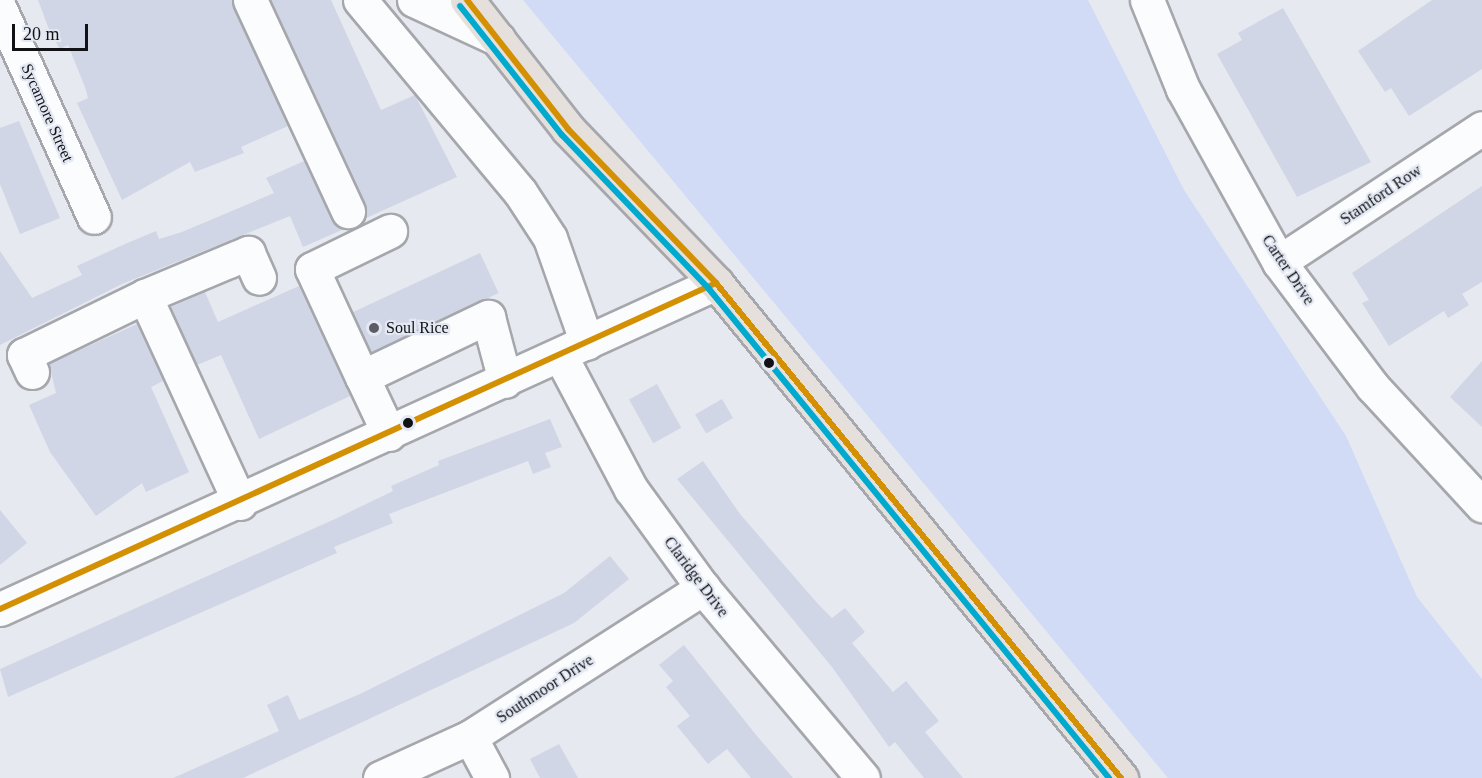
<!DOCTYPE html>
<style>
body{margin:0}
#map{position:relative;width:1482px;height:778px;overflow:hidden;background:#e6e9f0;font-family:"Times New Roman",serif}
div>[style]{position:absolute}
.green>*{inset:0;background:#d1dbf6}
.building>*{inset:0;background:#d0d6e5;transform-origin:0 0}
.roads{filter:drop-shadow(2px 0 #a5a7ac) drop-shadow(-2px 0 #a5a7ac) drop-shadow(0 2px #a5a7ac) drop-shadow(0 -2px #a5a7ac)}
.minor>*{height:33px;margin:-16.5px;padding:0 16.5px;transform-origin:16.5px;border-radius:16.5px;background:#fbfcfd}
.major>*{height:33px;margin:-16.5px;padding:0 16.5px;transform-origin:16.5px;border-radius:16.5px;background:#e6e0dd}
.bus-1>*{height:6px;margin:-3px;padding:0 3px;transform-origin:3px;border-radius:3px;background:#d49003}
.bus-2>*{height:6px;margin:-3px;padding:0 3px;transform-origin:3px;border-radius:3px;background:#00a9ce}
.dots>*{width:16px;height:16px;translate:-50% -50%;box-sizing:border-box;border:3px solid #e3e8f3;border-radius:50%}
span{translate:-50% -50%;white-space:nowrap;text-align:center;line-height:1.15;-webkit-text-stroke:4.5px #e3e8f3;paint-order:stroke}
.street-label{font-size:16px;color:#101215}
.poi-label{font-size:16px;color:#101215}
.left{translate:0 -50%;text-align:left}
.scale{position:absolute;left:12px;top:24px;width:76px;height:27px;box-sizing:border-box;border:3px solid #101215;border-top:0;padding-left:8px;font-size:18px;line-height:21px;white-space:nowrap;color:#101215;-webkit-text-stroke:4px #e3e8f3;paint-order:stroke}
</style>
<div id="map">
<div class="green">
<i style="clip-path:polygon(523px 0,1088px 0,1184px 190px,1346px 436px,1417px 597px,1482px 679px,1482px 778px,1168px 778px)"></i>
</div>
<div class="building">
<i style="clip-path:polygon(38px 0,232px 0,288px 126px,241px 147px,244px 153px,195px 172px,190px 162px,122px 200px,77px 103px,88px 98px,85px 87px,68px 45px,60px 49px,50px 32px)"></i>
<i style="clip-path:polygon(271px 0,331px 0,381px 110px,415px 95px,457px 177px,364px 219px,365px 203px)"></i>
<i style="clip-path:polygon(1432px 0,1482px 0,1482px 69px,1409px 116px,1391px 88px,1385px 92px,1358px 51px)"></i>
<i style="clip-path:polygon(1283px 8px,1371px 162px,1297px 197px,1217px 54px,1242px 40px,1238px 33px)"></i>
<i style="clip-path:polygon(19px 121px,60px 218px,20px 234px,0 184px,0 128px)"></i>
<i style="clip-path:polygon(304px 161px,331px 219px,344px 229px,303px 247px,290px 216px,122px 284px,0 345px,0 251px,32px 298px,82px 275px,77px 266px,125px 244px,156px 231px,159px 239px,182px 232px,274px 193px,266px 178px)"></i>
<i style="clip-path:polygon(1482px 186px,1482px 282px,1462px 294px,1469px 305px,1448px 318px,1444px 311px,1389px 346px,1362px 303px,1369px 300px,1352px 273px)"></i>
<i style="left:480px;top:253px;width:44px;height:141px;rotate:65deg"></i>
<i style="clip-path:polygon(299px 286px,350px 396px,259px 439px,221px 355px,197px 365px,171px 307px,205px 292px,218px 322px)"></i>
<i style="clip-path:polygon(137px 324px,163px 381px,151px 387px,189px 472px,146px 492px,142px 483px,96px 516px,50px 452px,29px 405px,56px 393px,49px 364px)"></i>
<i style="clip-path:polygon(1482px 361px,1482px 427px,1450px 397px)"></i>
<i style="left:657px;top:384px;width:50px;height:32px;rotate:61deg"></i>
<i style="left:722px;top:399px;width:22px;height:31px;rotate:60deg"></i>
<i style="clip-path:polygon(550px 419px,562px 447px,545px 453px,551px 467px,533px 474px,528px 461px,389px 514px,393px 523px,334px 547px,337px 553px,8px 697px,0 669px,335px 519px,393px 491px,391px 486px,439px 465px,438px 461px)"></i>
<i style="clip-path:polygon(703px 461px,740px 514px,818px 604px,832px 618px,845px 608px,865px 632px,852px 643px,893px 692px,906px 681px,939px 721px,925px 732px,963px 778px,924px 778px,895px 742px,889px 747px,832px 667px,677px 479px)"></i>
<i style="clip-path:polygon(0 510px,27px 543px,0 565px)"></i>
<i style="clip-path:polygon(610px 556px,629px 579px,574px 623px,243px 778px,173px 778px,279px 731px,267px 705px,288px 695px,299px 720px,360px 694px,564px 593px)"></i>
<i style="clip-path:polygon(684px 645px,757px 736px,793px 778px,751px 778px,727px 749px,708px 764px,677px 726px,690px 716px,666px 687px,673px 681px,659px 665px)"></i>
<i style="clip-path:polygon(559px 744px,578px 778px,540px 778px,530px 759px)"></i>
</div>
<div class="roads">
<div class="minor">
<i style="left:250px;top:0;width:233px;rotate:65.1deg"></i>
<i style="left:360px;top:0;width:250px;rotate:50.2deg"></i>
<i style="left:520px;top:192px;width:55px;rotate:56.9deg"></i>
<i style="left:550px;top:238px;width:111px;rotate:70.6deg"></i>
<i style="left:414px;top:0;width:93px;rotate:24.9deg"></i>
<i style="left:1147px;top:0;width:96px;rotate:68deg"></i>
<i style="left:1183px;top:89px;width:198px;rotate:61deg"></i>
<i style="left:1279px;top:262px;width:156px;rotate:53.1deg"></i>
<i style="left:1373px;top:387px;width:161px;rotate:47.3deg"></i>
<i style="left:0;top:9px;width:228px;rotate:65.7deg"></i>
<i style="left:1279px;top:262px;width:243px;rotate:-33.4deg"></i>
<i style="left:560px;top:355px;width:152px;rotate:62.1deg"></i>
<i style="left:631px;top:489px;width:122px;rotate:54deg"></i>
<i style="left:703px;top:588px;width:248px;rotate:49.9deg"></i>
<i style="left:32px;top:372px;width:19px;rotate:-115deg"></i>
<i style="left:24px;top:355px;width:135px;rotate:-26deg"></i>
<i style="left:362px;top:377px;width:119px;rotate:-114.8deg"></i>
<i style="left:312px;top:269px;width:87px;rotate:-26deg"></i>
<i style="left:389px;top:434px;width:63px;rotate:-115.3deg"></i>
<i style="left:362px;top:377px;width:140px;rotate:-25.5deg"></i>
<i style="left:488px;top:317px;width:66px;rotate:75.1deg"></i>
<i style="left:240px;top:503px;width:228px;rotate:-114.7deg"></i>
<i style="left:145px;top:296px;width:112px;rotate:-22.7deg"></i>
<i style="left:248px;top:253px;width:27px;rotate:66deg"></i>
<i style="left:0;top:609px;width:787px;rotate:-24.48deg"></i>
<i style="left:470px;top:737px;width:47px;rotate:61.8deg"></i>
<i style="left:380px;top:778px;width:99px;rotate:-24.5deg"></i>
<i style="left:470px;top:737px;width:277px;rotate:-32.6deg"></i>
</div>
<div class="major">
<i style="left:467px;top:0;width:164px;rotate:51.9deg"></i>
<i style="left:568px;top:129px;width:214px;rotate:46.1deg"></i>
<i style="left:716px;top:283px;width:640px;rotate:50.71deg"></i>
</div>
</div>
<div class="bus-1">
<i style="left:467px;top:0;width:164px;rotate:51.9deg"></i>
<i style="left:568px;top:129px;width:214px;rotate:46.1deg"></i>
<i style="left:716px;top:283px;width:640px;rotate:50.71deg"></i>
<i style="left:0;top:609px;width:787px;rotate:-24.48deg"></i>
</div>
<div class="bus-2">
<i style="left:460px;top:6px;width:164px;rotate:51.7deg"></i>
<i style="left:562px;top:135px;width:213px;rotate:46.3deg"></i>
<i style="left:709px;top:289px;width:632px;rotate:50.72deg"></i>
</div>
<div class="dots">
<i style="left:374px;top:328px;background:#5b5d62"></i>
<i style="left:769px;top:363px;background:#101215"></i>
<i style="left:408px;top:423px;background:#101215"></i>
</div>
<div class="street-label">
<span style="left:47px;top:113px;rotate:66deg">Sycamore Street</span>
<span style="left:1381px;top:195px;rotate:-34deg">Stamford Row</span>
<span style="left:1288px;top:270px;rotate:56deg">Carter Drive</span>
<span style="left:696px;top:577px;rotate:53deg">Claridge Drive</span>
<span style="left:545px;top:689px;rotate:-33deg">Southmoor Drive</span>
</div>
<div class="poi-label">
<span class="left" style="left:386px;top:328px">Soul Rice</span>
</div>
<div class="scale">20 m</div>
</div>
